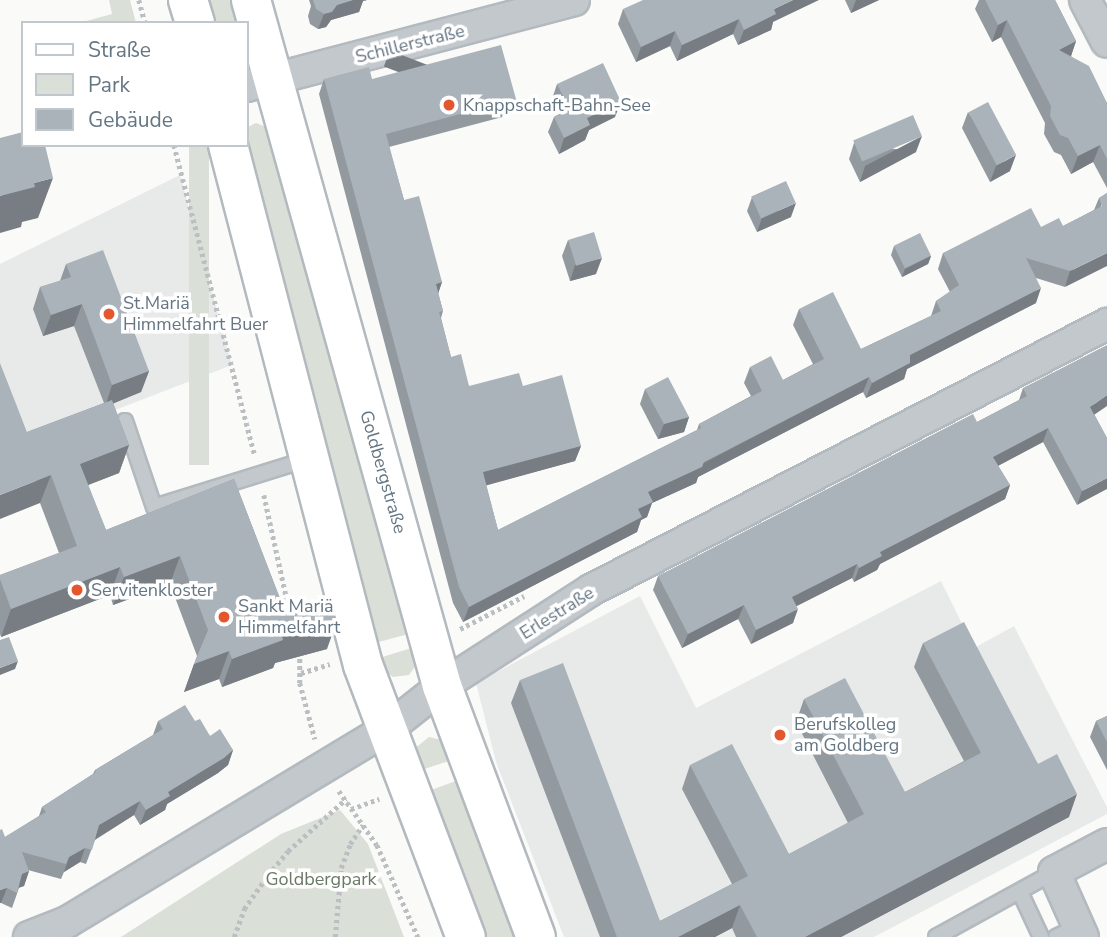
<!DOCTYPE html>
<meta charset="utf-8">
<style>
body{margin:0}
#map{position:relative;width:1107px;height:937px;overflow:hidden;background:#fafaf8;font-family:"Nunito Sans",sans-serif}
div>[style]{position:absolute}
.built>*{inset:0;background:#e8e9e9}
.green>*{inset:0;background:#dadfd7;transform-origin:0 0}
.path>*{height:4.5px;margin-top:-2.25px;transform-origin:0;background:repeating-linear-gradient(90deg,#bbbfc2 0 3.5px,transparent 0 7px)}
.roads{filter:drop-shadow(2px 0 #b3babf) drop-shadow(-2px 0 #b3babf) drop-shadow(0 2px #b3babf) drop-shadow(0 -2px #b3babf)}
.lane>*{height:14px;margin:-7px;padding:0 7px;transform-origin:7px;border-radius:7px;background:#c3c8cc}
.street>*{height:30px;margin:-15px;padding:0 15px;transform-origin:15px;border-radius:15px;background:#c3c8cc}
.secondary>*{height:38px;margin:-19px;padding:0 19px;transform-origin:19px;border-radius:19px;background:#fff}
.wall>*{inset:0;background:#929a9f}
.shaded-wall>*{inset:0;background:#777d82;transform-origin:0 0}
.building>*{inset:0;background:#aab3b9;transform-origin:0 0}
.dots>*{width:19px;height:19px;translate:-50% -50%;box-sizing:border-box;border:4px solid #fff;border-radius:50%}
span{translate:-50% -50%;white-space:nowrap;text-align:center;line-height:1.15;-webkit-text-stroke:7px #fff;paint-order:stroke}
.street-label{font-size:18px;color:#657683}
.poi-label{font-size:18px;color:#657683}
.left{translate:0 -50%;text-align:left}
.park-label{font-size:18px;color:#687a64}
.legend{position:absolute;left:21px;top:21px;width:228px;height:126px;box-sizing:border-box;background:#fff;border:2px solid #c1c8cd;margin:0;padding:9px 12px;list-style:none;font-size:21px;color:#657683}
.legend li{display:flex;align-items:center;gap:14px;height:35px}
.legend b{width:35px;border:2px solid #c1c8cd}
</style>
<div id="map">
<div class="built">
<i style="clip-path:polygon(180px 175px,232px 365px,32px 442px,0 369px,0 264px)"></i>
<i style="clip-path:polygon(941px 581px,974px 648px,1014px 626px,1107px 807px,1107px 814px,874px 937px,564px 937px,496px 762px,476px 683px,640px 596px,696px 708px)"></i>
</div>
<div class="green">
<i style="clip-path:polygon(109px 0,130px 0,136px 23px,79px 23px,112px 14px)"></i>
<i style="clip-path:polygon(201px 0,238px 0,243px 23px,206px 22px)"></i>
<i style="clip-path:polygon(256px 123px,272px 129px,412px 633px,375px 643px,247px 145px,248px 127px)"></i>
<i style="left:189px;top:145px;width:20px;height:320px"></i>
<i style="clip-path:polygon(415px 647px,417px 664px,409px 675px,393px 677px,384px 670px,379px 658px)"></i>
<i style="clip-path:polygon(429px 737px,442px 740px,455px 759px,412px 773px,414px 749px)"></i>
<i style="left:464px;top:778px;width:170px;height:47px;rotate:70deg"></i>
<i style="clip-path:polygon(340px 810px,368px 844px,404px 937px,121px 937px,281px 834px)"></i>
</div>
<div class="path">
<i style="left:139px;top:0;width:24px;rotate:75deg"></i>
<i style="left:174px;top:145px;width:320px;rotate:75.4deg"></i>
<i style="left:264px;top:495px;width:121px;rotate:77.6deg"></i>
<i style="left:460px;top:629px;width:72px;rotate:-27.3deg"></i>
<i style="left:300px;top:652px;width:31px;rotate:90deg"></i>
<i style="left:300px;top:683px;width:58px;rotate:75deg"></i>
<i style="left:301px;top:673px;width:30px;rotate:-17deg"></i>
<i style="left:339px;top:791px;width:66px;rotate:54.9deg"></i>
<i style="left:377px;top:845px;width:101px;rotate:66deg"></i>
<i style="left:351px;top:809px;width:30px;rotate:-20deg"></i>
<i style="left:234px;top:937px;width:30px;rotate:-70deg"></i>
<i style="left:244px;top:909px;width:42px;rotate:-54.8deg"></i>
<i style="left:268px;top:875px;width:31px;rotate:-50deg"></i>
<i style="left:288px;top:851px;width:78px;rotate:-41.9deg"></i>
<i style="left:335px;top:937px;width:69px;rotate:-85deg"></i>
<i style="left:341px;top:868px;width:26px;rotate:-69deg"></i>
<i style="left:350px;top:844px;width:23px;rotate:-56deg"></i>
</div>
<div class="roads">
<div class="lane">
<i style="left:125px;top:421px;width:91px;rotate:71.4deg"></i>
<i style="left:154px;top:507px;width:161px;rotate:-17.3deg"></i>
<i style="left:1020px;top:892px;width:50px;rotate:65deg"></i>
<i style="left:936px;top:937px;width:135px;rotate:-28.8deg"></i>
<i style="left:1056px;top:937px;width:25px;rotate:-26deg"></i>
</div>
<div class="street">
<i style="left:1085px;top:0;width:47px;rotate:62.4deg"></i>
<i style="left:247px;top:86px;width:338px;rotate:-14.7deg"></i>
<i style="left:29px;top:937px;width:41px;rotate:-21.5deg"></i>
<i style="left:67px;top:922px;width:376px;rotate:-31.1deg"></i>
<i style="left:389px;top:728px;width:68px;rotate:-38.4deg"></i>
<i style="left:442px;top:686px;width:177px;rotate:-32.8deg"></i>
<i style="left:591px;top:590px;width:581px;rotate:-27.27deg"></i>
<i style="left:1083px;top:937px;width:71px;rotate:-114deg"></i>
<i style="left:1054px;top:872px;width:60px;rotate:-27.8deg"></i>
</div>
<div class="secondary">
<i style="left:188px;top:0;width:24px;rotate:73deg"></i>
<i style="left:251px;top:0;width:712px;rotate:74.44deg"></i>
<i style="left:442px;top:686px;width:268px;rotate:69.5deg"></i>
<i style="left:228px;top:145px;width:537px;rotate:75.45deg"></i>
<i style="left:363px;top:665px;width:291px;rotate:69.3deg"></i>
</div>
</div>
<div class="wall">
<i style="clip-path:polygon(309px 0,367px 0,363px 1px,359px 12px,331px 20px,326px 27px,318px 29px,310px 24px,308px 16px,311px 6px)"></i>
<i style="clip-path:polygon(845px 0,879px 0,851px 13px)"></i>
<i style="clip-path:polygon(979px 0,1055px 0,1076px 41px,1071px 56px,1107px 103px,1107px 188px,1093px 162px,1071px 174px,1061px 155px,1054px 152px,1044px 134px,1045px 123px,1001px 37px,992px 42px,975px 9px)"></i>
<i style="clip-path:polygon(623px 9px,773px 22px,771px 30px,738px 45px,733px 34px,677px 61px,670px 46px,636px 62px,618px 24px)"></i>
<i style="clip-path:polygon(324px 79px,372px 79px,510px 115px,389px 147px,404px 200px,442px 282px,438px 293px,443px 311px,441px 318px,451px 357px,469px 386px,523px 386px,581px 446px,575px 461px,486px 485px,498px 530px,697px 430px,699px 424px,751px 396px,744px 383px,750px 367px,783px 380px,813px 364px,793px 325px,799px 309px,861px 349px,931px 316px,936px 301px,950px 292px,938px 269px,943px 253px,1041px 227px,1063px 226px,1094px 210px,1099px 198px,1107px 193px,1065px 287px,1036px 278px,1036px 303px,907px 369px,904px 379px,866px 398px,863px 392px,698px 477px,696px 483px,652px 503px,647px 517px,641px 520px,637px 532px,463px 622px,453px 603px,319px 94px)"></i>
<i style="clip-path:polygon(557px 84px,615px 117px,589px 130px,585px 140px,559px 154px,548px 132px,554px 117px,559px 114px,552px 99px)"></i>
<i style="clip-path:polygon(968px 112px,1010px 171px,990px 182px,962px 128px)"></i>
<i style="clip-path:polygon(854px 143px,916px 152px,860px 182px,849px 159px)"></i>
<i style="clip-path:polygon(752px 197px,791px 217px,757px 232px,747px 211px)"></i>
<i style="clip-path:polygon(568px 240px,596px 274px,570px 281px,562px 256px)"></i>
<i style="clip-path:polygon(894px 246px,931px 256px,928px 264px,902px 277px,891px 255px)"></i>
<i style="clip-path:polygon(66px 264px,149px 371px,141px 392px,113px 403px,129px 445px,119px 473px,88px 485px,106px 530px,234px 479px,284px 609px,327px 649px,275px 663px,273px 668px,222px 687px,219px 679px,184px 692px,197px 656px,170px 584px,113px 605px,110px 595px,1px 637px,0 634px,0 575px,59px 553px,40px 503px,27px 432px,104px 403px,74px 326px,43px 336px,33px 309px,40px 287px,60px 281px)"></i>
<i style="clip-path:polygon(1023px 388px,1104px 407px,1094px 414px,1107px 438px,1077px 505px,1043px 442px,998px 466px,1010px 485px,1005px 499px,880px 564px,877px 570px,854px 582px,852px 578px,796px 606px,793px 623px,751px 644px,738px 619px,682px 648px,653px 590px,658px 576px,977px 422px,1019px 400px)"></i>
<i style="clip-path:polygon(645px 389px,689px 417px,684px 432px,658px 439px,640px 404px)"></i>
<i style="clip-path:polygon(923px 643px,1038px 764px,1069px 817px,841px 937px,736px 937px,732px 928px,715px 937px,600px 937px,511px 703px,520px 680px,660px 921px,732px 884px,682px 789px,690px 765px,789px 854px,848px 823px,796px 722px,804px 699px,905px 792px,964px 761px,914px 667px)"></i>
<i style="clip-path:polygon(1107px 716px,1107px 770px,1090px 737px,1096px 721px)"></i>
<i style="clip-path:polygon(158px 721px,195px 721px,210px 736px,233px 750px,228px 765px,218px 773px,167px 804px,165px 810px,140px 825px,134px 815px,95px 840px,86px 864px,80px 862px,64px 872px,61px 879px,28px 870px,29px 871px,24px 886px,19px 888px,12px 908px,1px 903px,5px 837px,39px 816px,42px 807px,93px 774px,95px 770px,153px 735px)"></i>
</div>
<div class="shaded-wall">
<i style="clip-path:polygon(353px 0,367px 0,363px 1px,359px 12px,331px 20px,326px 27px,318px 29px,324px 14px,337px 5px)"></i>
<i style="clip-path:polygon(793px 0,819px 0,773px 22px,771px 30px,738px 45px,744px 30px,774px 9px)"></i>
<i style="clip-path:polygon(856px 0,879px 0,851px 13px)"></i>
<i style="clip-path:polygon(739px 19px,733px 34px,677px 61px,682px 45px)"></i>
<i style="clip-path:polygon(1007px 20px,1001px 37px,992px 42px,998px 25px)"></i>
<i style="clip-path:polygon(675px 31px,670px 46px,636px 62px,641px 47px)"></i>
<i style="clip-path:polygon(1076px 41px,1070px 59px,1059px 50px)"></i>
<i style="left:516px;top:99px;width:17px;height:135px;rotate:111deg"></i>
<i style="clip-path:polygon(621px 102px,615px 117px,589px 130px,585px 140px,559px 154px,564px 138px,587px 118px)"></i>
<i style="clip-path:polygon(922px 136px,916px 152px,860px 182px,865px 166px)"></i>
<i style="clip-path:polygon(1100px 145px,1093px 162px,1071px 174px,1078px 156px)"></i>
<i style="clip-path:polygon(1016px 155px,1010px 171px,990px 182px,996px 166px)"></i>
<i style="clip-path:polygon(53px 178px,38px 218px,22px 222px,21px 227px,0 233px,0 196px,34px 183px)"></i>
<i style="clip-path:polygon(796px 203px,791px 217px,757px 232px,762px 218px)"></i>
<i style="clip-path:polygon(1107px 253px,1107px 266px,1065px 287px,1070px 271px)"></i>
<i style="clip-path:polygon(931px 256px,928px 264px,902px 277px,905px 269px)"></i>
<i style="clip-path:polygon(602px 258px,596px 274px,570px 281px,575px 265px)"></i>
<i style="clip-path:polygon(442px 282px,437px 297px,436px 284px)"></i>
<i style="clip-path:polygon(1041px 288px,1036px 303px,907px 369px,904px 379px,866px 398px,872px 383px,910px 355px)"></i>
<i style="clip-path:polygon(82px 304px,74px 326px,43px 336px,51px 315px)"></i>
<i style="clip-path:polygon(149px 371px,141px 392px,105px 407px,112px 385px)"></i>
<i style="clip-path:polygon(869px 377px,863px 392px,698px 477px,696px 483px,652px 503px,647px 517px,641px 520px,637px 532px,463px 622px,469px 607px,638px 509px,648px 492px)"></i>
<i style="clip-path:polygon(1107px 395px,1107px 406px,1085px 421px,1090px 407px)"></i>
<i style="clip-path:polygon(689px 417px,684px 432px,658px 439px,664px 424px)"></i>
<i style="clip-path:polygon(1048px 428px,1043px 442px,988px 471px,993px 457px)"></i>
<i style="clip-path:polygon(129px 445px,119px 473px,70px 492px,80px 464px)"></i>
<i style="clip-path:polygon(581px 446px,575px 461px,477px 488px,483px 472px)"></i>
<i style="clip-path:polygon(51px 475px,40px 503px,0 519px,0 495px)"></i>
<i style="clip-path:polygon(1107px 478px,1107px 489px,1077px 505px,1082px 491px)"></i>
<i style="clip-path:polygon(1010px 485px,1005px 499px,880px 564px,877px 570px,854px 582px,859px 568px,880px 552px)"></i>
<i style="clip-path:polygon(180px 556px,170px 584px,113px 605px,124px 577px)"></i>
<i style="clip-path:polygon(857px 564px,852px 578px,787px 611px,792px 597px)"></i>
<i style="clip-path:polygon(120px 567px,110px 595px,1px 637px,11px 609px)"></i>
<i style="clip-path:polygon(744px 605px,738px 619px,682px 648px,688px 634px)"></i>
<i style="clip-path:polygon(798px 609px,793px 623px,751px 644px,756px 630px)"></i>
<i style="clip-path:polygon(337px 621px,327px 649px,275px 663px,273px 668px,222px 687px,232px 659px,282px 636px)"></i>
<i style="clip-path:polygon(229px 651px,219px 679px,184px 692px,194px 664px)"></i>
<i style="clip-path:polygon(18px 661px,15px 669px,0 675px,0 668px)"></i>
<i style="clip-path:polygon(233px 750px,228px 765px,218px 773px,167px 804px,165px 810px,140px 825px,146px 810px,168px 792px)"></i>
<i style="clip-path:polygon(1077px 794px,1069px 817px,841px 937px,805px 937px)"></i>
<i style="clip-path:polygon(140px 801px,134px 815px,94px 840px,99px 825px)"></i>
<i style="clip-path:polygon(85px 848px,80px 862px,64px 872px,69px 857px)"></i>
<i style="clip-path:polygon(29px 871px,24px 886px,16px 888px,22px 874px)"></i>
<i style="clip-path:polygon(7px 888px,1px 903px,0 903px,0 890px)"></i>
<i style="clip-path:polygon(740px 905px,732px 928px,715px 937px,678px 937px)"></i>
</div>
<div class="building">
<i style="clip-path:polygon(313px 0,353px 0,337px 5px,332px 12px,324px 14px,316px 9px)"></i>
<i style="clip-path:polygon(643px 0,793px 0,774px 9px,776px 14px,744px 30px,739px 19px,682px 45px,675px 31px,641px 47px,623px 9px)"></i>
<i style="clip-path:polygon(985px 0,1055px 0,1076px 41px,1059px 50px,1089px 66px,1107px 103px,1107px 159px,1100px 145px,1078px 156px,1068px 138px,1060px 135px,1050px 116px,1051px 106px,1007px 20px,998px 25px)"></i>
<i style="clip-path:polygon(501px 45px,516px 99px,386px 134px,404px 200px,419px 196px,442px 282px,436px 284px,443px 311px,439px 312px,451px 357px,461px 354px,469px 386px,519px 373px,523px 386px,562px 375px,581px 446px,483px 472px,498px 530px,701px 428px,699px 424px,762px 391px,750px 367px,771px 356px,783px 380px,824px 359px,799px 309px,833px 292px,861px 349px,941px 311px,936px 301px,959px 285px,943px 253px,1031px 208px,1041px 227px,1059px 218px,1063px 226px,1102px 206px,1099px 198px,1107px 193px,1107px 253px,1070px 271px,1026px 258px,1041px 288px,910px 355px,910px 363px,872px 383px,869px 377px,704px 462px,702px 467px,648px 492px,653px 502px,638px 509px,642px 517px,469px 607px,459px 587px,324px 79px,369px 67px,372px 79px)"></i>
<i style="clip-path:polygon(603px 63px,621px 102px,587px 118px,590px 125px,564px 138px,554px 117px,570px 110px,557px 84px)"></i>
<i style="left:988px;top:102px;width:60px;height:22px;rotate:62deg"></i>
<i style="left:913px;top:115px;width:23px;height:65px;rotate:67deg"></i>
<i style="clip-path:polygon(23px 132px,23px 145px,45px 145px,53px 178px,34px 183px,35px 187px,0 196px,0 138px)"></i>
<i style="left:786px;top:181px;width:24px;height:38px;rotate:66deg"></i>
<i style="left:594px;top:232px;width:27px;height:27px;rotate:73deg"></i>
<i style="left:920px;top:233px;width:25px;height:29px;rotate:64deg"></i>
<i style="clip-path:polygon(103px 250px,149px 371px,112px 385px,82px 304px,51px 315px,40px 287px,71px 277px,66px 264px)"></i>
<i style="clip-path:polygon(1107px 345px,1107px 395px,1090px 407px,1107px 438px,1107px 478px,1082px 491px,1048px 428px,993px 457px,1010px 485px,880px 552px,882px 556px,859px 568px,857px 564px,792px 597px,798px 609px,756px 630px,744px 605px,688px 634px,658px 576px,973px 414px,977px 422px,1027px 396px,1023px 388px)"></i>
<i style="clip-path:polygon(0 363px,27px 432px,112px 400px,129px 445px,80px 464px,106px 530px,234px 479px,284px 609px,330px 597px,337px 621px,282px 636px,283px 640px,232px 659px,229px 651px,194px 664px,208px 630px,180px 556px,124px 577px,120px 567px,11px 609px,0 579px,0 575px,77px 546px,51px 475px,0 495px)"></i>
<i style="clip-path:polygon(668px 377px,689px 417px,664px 424px,645px 389px)"></i>
<i style="clip-path:polygon(964px 622px,1038px 764px,1057px 754px,1077px 794px,805px 937px,757px 937px,740px 905px,678px 937px,617px 937px,520px 680px,563px 663px,660px 921px,748px 876px,690px 765px,732px 744px,789px 854px,864px 814px,804px 699px,845px 678px,905px 792px,981px 753px,923px 643px)"></i>
<i style="clip-path:polygon(9px 637px,18px 661px,0 668px,0 640px)"></i>
<i style="clip-path:polygon(185px 705px,195px 721px,200px 719px,210px 736px,220px 729px,233px 750px,224px 758px,168px 792px,170px 796px,146px 810px,140px 801px,99px 825px,92px 850px,85px 848px,69px 857px,66px 864px,22px 852px,29px 871px,22px 874px,17px 893px,7px 888px,0 890px,0 830px,2px 829px,5px 837px,46px 812px,42px 807px,96px 772px,95px 770px,163px 729px,158px 721px)"></i>
<i style="clip-path:polygon(1107px 716px,1107px 742px,1096px 721px)"></i>
</div>
<div class="dots">
<i style="left:449px;top:105px;background:#e4572e"></i>
<i style="left:109px;top:314px;background:#e4572e"></i>
<i style="left:77px;top:590px;background:#e4572e"></i>
<i style="left:224px;top:617px;background:#e4572e"></i>
<i style="left:780px;top:735px;background:#e4572e"></i>
</div>
<div class="street-label">
<span style="left:410px;top:44px;rotate:-14deg">Schillerstraße</span>
<span style="left:383px;top:472px;rotate:74deg">Goldbergstraße</span>
<span style="left:557px;top:613px;rotate:-32deg">Erlestraße</span>
</div>
<div class="poi-label">
<span class="left" style="left:463px;top:105px">Knappschaft-Bahn-See</span>
<span class="left" style="left:123px;top:314px">St.Mariä<br>Himmelfahrt Buer</span>
<span class="left" style="left:91px;top:590px">Servitenkloster</span>
<span class="left" style="left:238px;top:617px">Sankt Mariä<br>Himmelfahrt</span>
<span class="left" style="left:794px;top:735px">Berufskolleg<br>am Goldberg</span>
</div>
<div class="park-label">
<span style="left:321px;top:879px">Goldbergpark</span>
</div>
<ul class="legend">
<li><b style="height:9px;background:#fff"></b>Straße</li>
<li><b style="height:19px;background:#dadfd7"></b>Park</li>
<li><b style="height:19px;background:#aab3b9"></b>Gebäude</li>
</ul>
</div>
